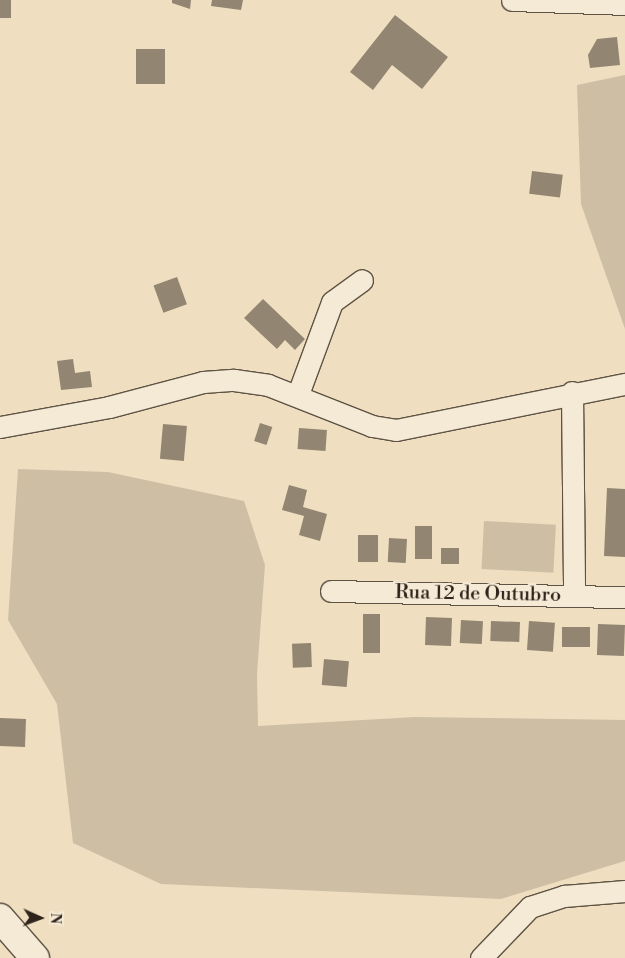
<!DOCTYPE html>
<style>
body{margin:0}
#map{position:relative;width:625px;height:958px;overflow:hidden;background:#efdfc0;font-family:"Libre Bodoni",serif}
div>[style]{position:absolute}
.green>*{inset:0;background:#cebfa4;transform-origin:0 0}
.building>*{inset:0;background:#928571;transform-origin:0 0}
.roads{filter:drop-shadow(1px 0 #5e5344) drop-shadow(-1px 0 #5e5344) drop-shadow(0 1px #5e5344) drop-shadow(0 -1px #5e5344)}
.minor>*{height:21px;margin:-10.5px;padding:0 10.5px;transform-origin:10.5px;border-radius:10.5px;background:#f5ead6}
.secondary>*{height:28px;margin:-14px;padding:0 14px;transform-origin:14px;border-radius:14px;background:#f5ead6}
span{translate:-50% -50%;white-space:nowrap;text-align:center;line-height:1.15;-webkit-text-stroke:4.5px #f5ead6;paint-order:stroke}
.street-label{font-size:20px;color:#2e241b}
.north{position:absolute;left:15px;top:893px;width:50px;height:50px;-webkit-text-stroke:4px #f5ead6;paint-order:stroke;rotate:92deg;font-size:14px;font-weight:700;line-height:20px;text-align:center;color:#2e241b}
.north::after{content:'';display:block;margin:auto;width:18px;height:22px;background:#2e241b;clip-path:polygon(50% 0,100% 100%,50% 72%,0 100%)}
</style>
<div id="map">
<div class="green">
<i style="clip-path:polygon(625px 75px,625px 329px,581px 204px,577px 85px)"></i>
<i style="clip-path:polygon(18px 469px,108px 472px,244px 501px,265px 565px,257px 674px,258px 726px,415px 717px,625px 720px,625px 861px,501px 899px,161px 884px,73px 843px,57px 704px,8px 620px)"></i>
<i style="left:484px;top:521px;width:72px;height:48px;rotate:3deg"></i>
</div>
<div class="building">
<i style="left:0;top:0;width:11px;height:18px"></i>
<i style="clip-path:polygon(172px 0,191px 0,190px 9px,172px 3px)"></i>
<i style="clip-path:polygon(212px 0,243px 0,241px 10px,211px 6px)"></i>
<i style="clip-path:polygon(395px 15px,448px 57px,422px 89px,392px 65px,373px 90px,350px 72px)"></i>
<i style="clip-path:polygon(617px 37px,620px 65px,590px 68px,588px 55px,597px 39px)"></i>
<i style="left:136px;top:49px;width:29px;height:35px"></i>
<i style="left:532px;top:171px;width:31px;height:23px;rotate:7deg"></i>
<i style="left:177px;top:277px;width:29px;height:25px;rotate:70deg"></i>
<i style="clip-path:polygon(263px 299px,305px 339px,295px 350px,285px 340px,277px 349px,244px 318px)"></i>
<i style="clip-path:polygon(73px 359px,75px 373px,90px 371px,92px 387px,61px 390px,57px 361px)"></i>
<i style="left:260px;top:423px;width:13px;height:19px;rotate:18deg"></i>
<i style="left:163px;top:424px;width:24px;height:35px;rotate:5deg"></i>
<i style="left:299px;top:428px;width:28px;height:21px;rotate:4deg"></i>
<i style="clip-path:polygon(289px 485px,307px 490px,303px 507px,327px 514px,320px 541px,299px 535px,304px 516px,282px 510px)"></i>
<i style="clip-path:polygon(607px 488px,625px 489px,625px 557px,604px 556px)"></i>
<i style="left:432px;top:526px;width:33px;height:17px;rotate:90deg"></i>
<i style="left:358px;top:535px;width:20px;height:27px"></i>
<i style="left:389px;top:538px;width:18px;height:24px;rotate:3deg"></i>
<i style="left:441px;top:548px;width:18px;height:16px"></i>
<i style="left:363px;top:614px;width:17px;height:39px"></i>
<i style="left:426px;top:617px;width:26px;height:28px;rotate:2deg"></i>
<i style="left:461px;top:620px;width:22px;height:23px;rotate:3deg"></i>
<i style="left:491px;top:621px;width:29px;height:20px;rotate:2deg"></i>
<i style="left:529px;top:621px;width:26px;height:29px;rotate:4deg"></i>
<i style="left:598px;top:624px;width:27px;height:31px;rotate:2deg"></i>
<i style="left:562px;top:627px;width:28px;height:20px"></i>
<i style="left:311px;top:643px;width:24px;height:19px;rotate:88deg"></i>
<i style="left:324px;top:659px;width:25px;height:26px;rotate:5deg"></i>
<i style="left:0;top:718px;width:26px;height:28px;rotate:2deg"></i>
</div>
<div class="roads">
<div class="minor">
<i style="left:512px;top:0;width:113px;rotate:2deg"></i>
<i style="left:572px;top:392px;width:204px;rotate:89.4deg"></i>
<i style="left:298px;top:394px;width:98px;rotate:-69.7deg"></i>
<i style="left:332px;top:302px;width:37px;rotate:-36deg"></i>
<i style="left:0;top:427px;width:111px;rotate:-10.4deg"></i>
<i style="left:109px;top:407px;width:97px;rotate:-14.9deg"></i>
<i style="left:203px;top:382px;width:31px;rotate:-4deg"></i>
<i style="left:234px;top:380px;width:34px;rotate:8deg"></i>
<i style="left:268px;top:385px;width:112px;rotate:21.5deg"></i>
<i style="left:372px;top:426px;width:24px;rotate:9deg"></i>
<i style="left:396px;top:430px;width:234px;rotate:-11.4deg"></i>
<i style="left:331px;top:591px;width:294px;rotate:1.2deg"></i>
<i style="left:481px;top:958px;width:71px;rotate:-46.1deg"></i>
<i style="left:530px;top:907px;width:36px;rotate:-18deg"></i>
<i style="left:564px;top:896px;width:61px;rotate:-4.7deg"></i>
</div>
<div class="secondary">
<i style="left:0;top:918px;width:53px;rotate:48.8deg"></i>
</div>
</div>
<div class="street-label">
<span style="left:478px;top:594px;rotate:1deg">Rua 12 de Outubro</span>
</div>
<div class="north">N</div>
</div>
